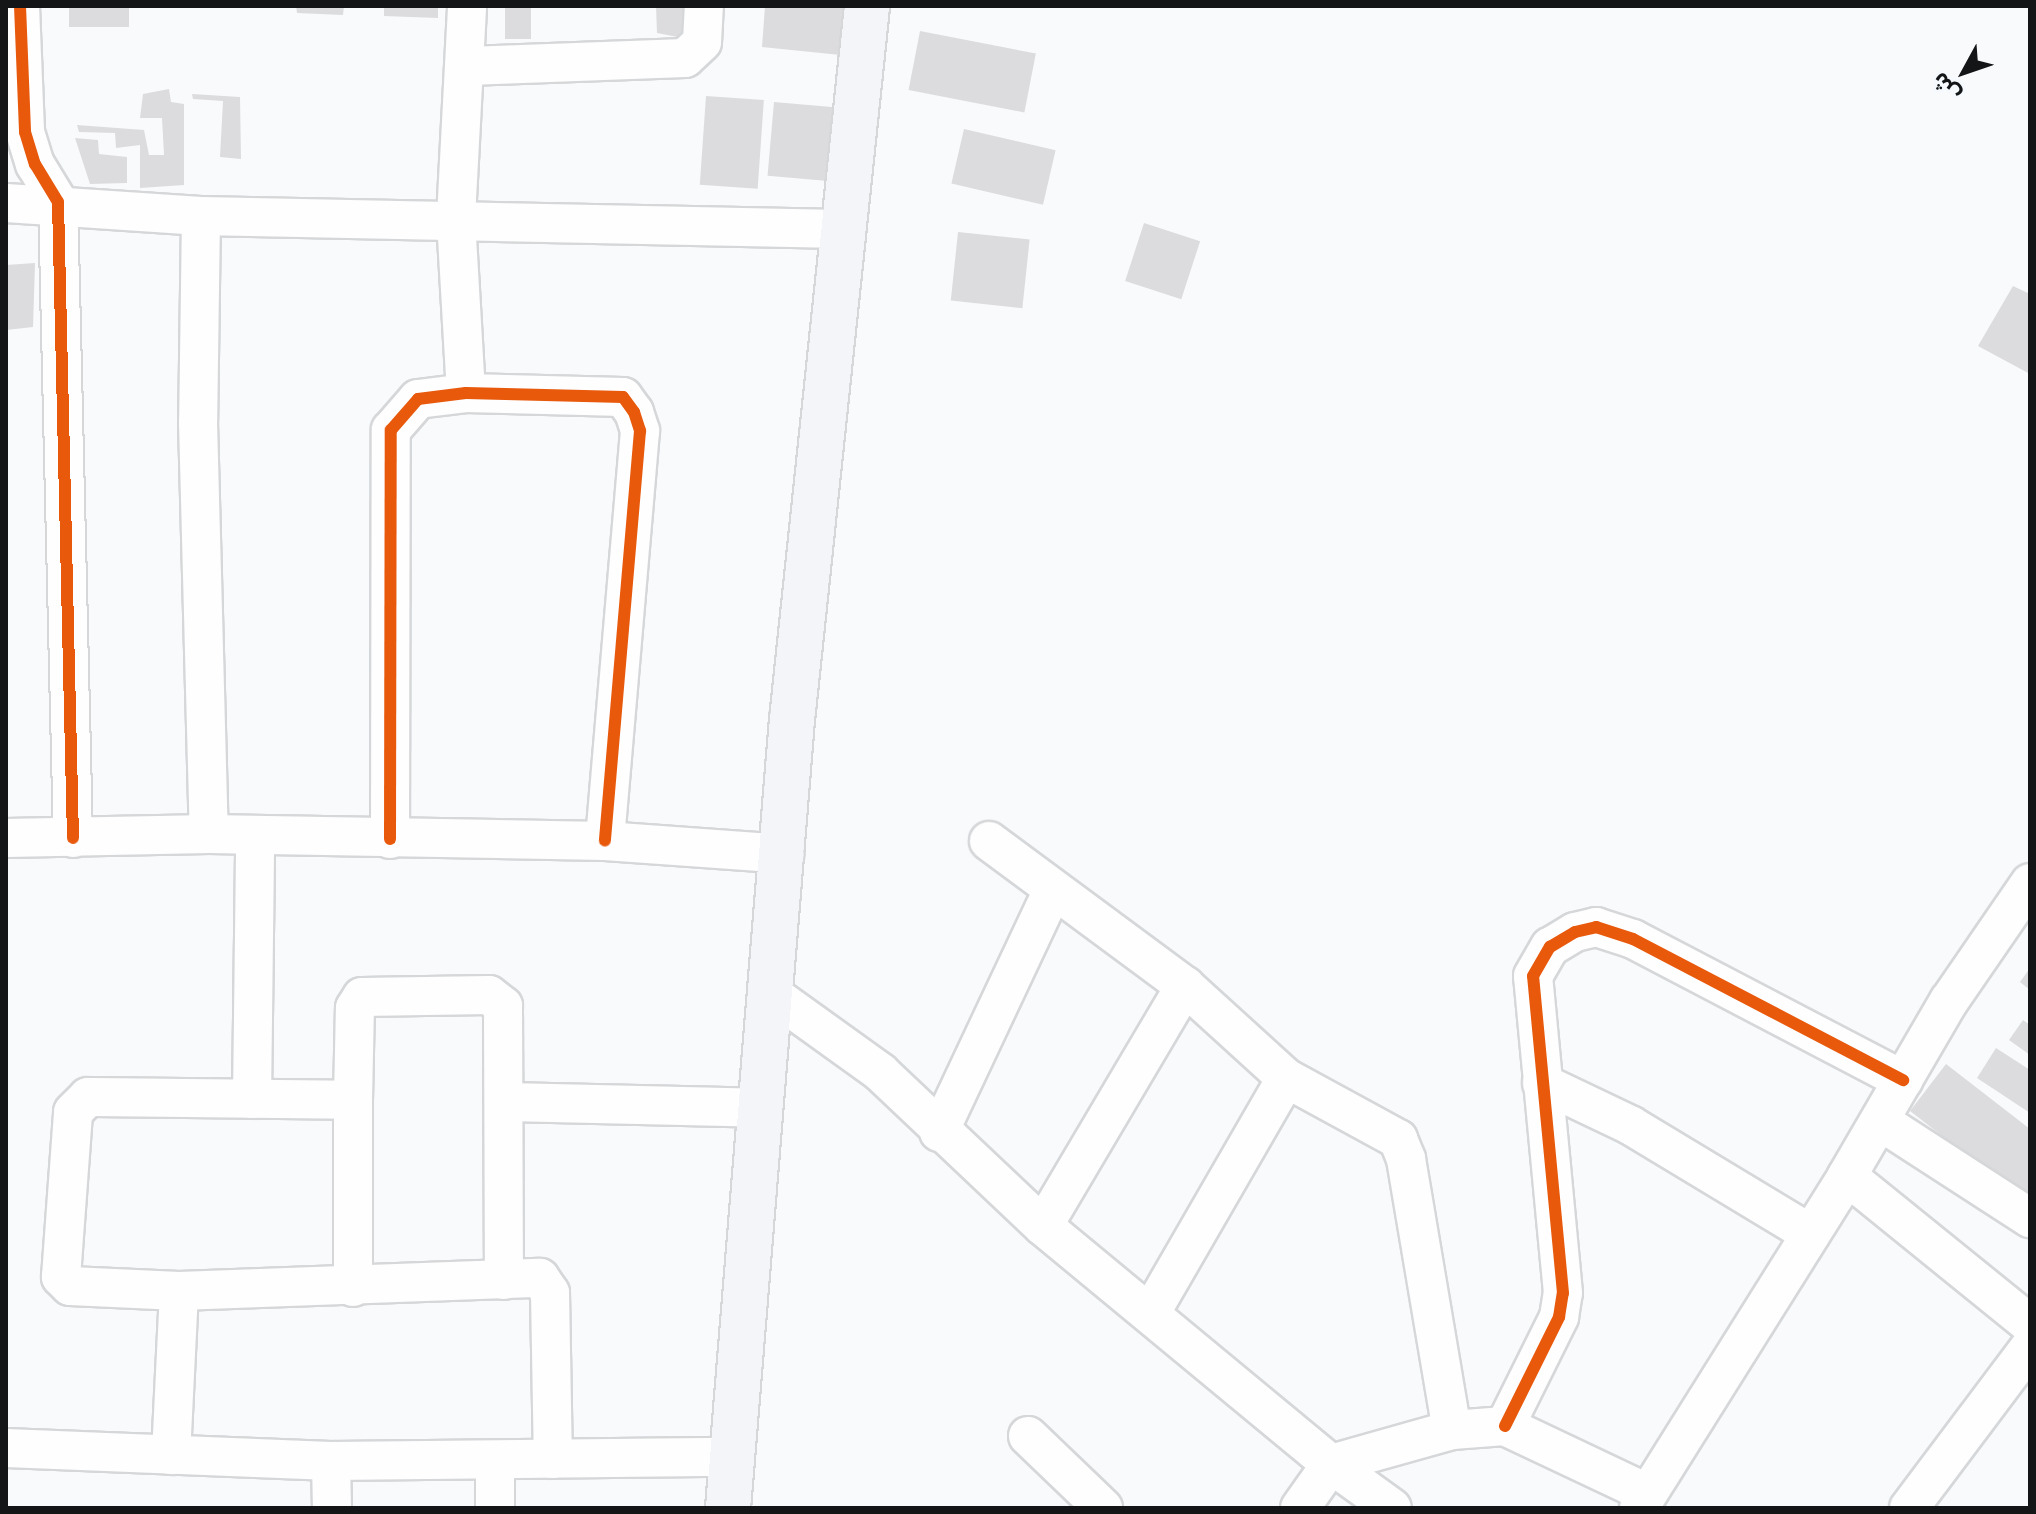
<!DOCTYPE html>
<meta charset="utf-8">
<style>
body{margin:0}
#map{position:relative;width:2036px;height:1514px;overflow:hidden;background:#f8fafc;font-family:"Source Serif 4","Noto Sans Arabic",serif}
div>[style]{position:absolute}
.building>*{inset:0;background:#dcdcde;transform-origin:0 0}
.roads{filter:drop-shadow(2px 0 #d5d7d9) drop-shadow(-2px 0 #d5d7d9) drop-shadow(0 2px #d5d7d9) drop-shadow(0 -2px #d5d7d9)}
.minor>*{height:38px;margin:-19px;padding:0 19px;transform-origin:19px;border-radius:19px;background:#fefeff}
.major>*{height:44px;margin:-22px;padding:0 22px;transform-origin:22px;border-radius:22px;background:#f3f5f9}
.cycleway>*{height:12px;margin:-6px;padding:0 6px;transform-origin:6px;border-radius:6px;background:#e8590c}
span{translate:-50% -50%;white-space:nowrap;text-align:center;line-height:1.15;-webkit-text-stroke:8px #f6fafe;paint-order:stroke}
.frame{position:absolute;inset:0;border:8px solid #131517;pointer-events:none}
.north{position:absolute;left:1924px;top:32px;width:80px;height:80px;-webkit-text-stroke:6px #f6fafe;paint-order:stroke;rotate:230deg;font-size:22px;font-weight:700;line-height:32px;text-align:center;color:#131517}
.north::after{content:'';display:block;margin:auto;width:28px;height:36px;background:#131517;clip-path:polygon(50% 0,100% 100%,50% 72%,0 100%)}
</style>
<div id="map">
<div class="building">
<i style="left:69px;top:6px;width:60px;height:21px"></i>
<i style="clip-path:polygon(296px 6px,344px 6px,343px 15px,297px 13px)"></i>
<i style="clip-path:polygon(384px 6px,438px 6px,438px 18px,384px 16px)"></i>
<i style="left:505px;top:6px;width:26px;height:33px"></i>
<i style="clip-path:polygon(656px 6px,688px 6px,683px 38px,657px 33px)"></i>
<i style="clip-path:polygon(765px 6px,855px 6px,850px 56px,762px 47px)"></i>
<i style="left:920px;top:31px;width:118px;height:60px;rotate:11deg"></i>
<i style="clip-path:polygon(169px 89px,171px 102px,184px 104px,184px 185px,140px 188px,140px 145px,116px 148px,115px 133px,79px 132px,77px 125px,144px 130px,149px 155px,164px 155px,162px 118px,140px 118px,143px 94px)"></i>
<i style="clip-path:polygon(192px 94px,240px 97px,241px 159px,220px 157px,223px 101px,193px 99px)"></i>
<i style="left:706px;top:96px;width:58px;height:89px;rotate:4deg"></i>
<i style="left:774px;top:102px;width:72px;height:74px;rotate:5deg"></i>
<i style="left:964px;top:129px;width:94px;height:56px;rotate:13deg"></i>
<i style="clip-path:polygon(75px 138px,98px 140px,99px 154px,127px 157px,127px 183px,90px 184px)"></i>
<i style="left:1144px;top:223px;width:59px;height:61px;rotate:18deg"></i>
<i style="left:958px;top:232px;width:72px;height:69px;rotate:6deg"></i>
<i style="clip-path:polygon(35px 263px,33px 327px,6px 330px,6px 265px)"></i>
<i style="clip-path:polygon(2013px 286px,2030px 294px,2030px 374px,1978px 346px)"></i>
<i style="clip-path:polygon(2030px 968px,2030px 990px,2020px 982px)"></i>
<i style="clip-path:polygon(2023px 1020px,2030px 1025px,2030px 1055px,2009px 1040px)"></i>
<i style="clip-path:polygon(1996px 1048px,2030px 1070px,2030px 1113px,1977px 1078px)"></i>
<i style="clip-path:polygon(1946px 1064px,2030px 1129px,2030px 1204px,1910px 1111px)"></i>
</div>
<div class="roads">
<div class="minor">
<i style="left:20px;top:6px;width:126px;rotate:87.7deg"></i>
<i style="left:25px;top:132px;width:34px;rotate:73deg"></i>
<i style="left:35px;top:164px;width:44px;rotate:58.8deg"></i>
<i style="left:58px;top:202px;width:636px;rotate:88.65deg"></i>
<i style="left:468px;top:66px;width:217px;rotate:-2.1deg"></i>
<i style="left:685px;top:58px;width:23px;rotate:-43deg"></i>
<i style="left:702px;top:42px;width:36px;rotate:-87deg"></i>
<i style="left:6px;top:203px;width:195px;rotate:3.8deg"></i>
<i style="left:201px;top:216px;width:640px;rotate:1.16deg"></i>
<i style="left:201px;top:216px;width:206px;rotate:90.8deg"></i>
<i style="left:198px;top:422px;width:412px;rotate:88.5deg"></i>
<i style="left:466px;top:393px;width:175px;rotate:-93.3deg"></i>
<i style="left:456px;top:218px;width:212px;rotate:-87deg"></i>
<i style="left:6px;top:838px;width:203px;rotate:-1.1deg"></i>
<i style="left:209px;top:834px;width:396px;rotate:1deg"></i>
<i style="left:605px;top:841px;width:180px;rotate:4.1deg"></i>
<i style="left:390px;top:839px;width:409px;rotate:-89.9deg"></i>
<i style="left:391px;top:430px;width:41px;rotate:-48.9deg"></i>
<i style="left:418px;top:399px;width:48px;rotate:-7.1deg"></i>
<i style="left:466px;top:393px;width:157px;rotate:1.5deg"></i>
<i style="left:623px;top:397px;width:19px;rotate:54deg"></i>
<i style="left:634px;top:412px;width:20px;rotate:72deg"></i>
<i style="left:640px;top:431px;width:411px;rotate:94.9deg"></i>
<i style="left:989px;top:841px;width:244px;rotate:36.5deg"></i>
<i style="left:1185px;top:986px;width:137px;rotate:42.3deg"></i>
<i style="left:1286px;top:1078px;width:128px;rotate:28.6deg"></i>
<i style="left:1398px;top:1139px;width:22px;rotate:68deg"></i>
<i style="left:1406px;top:1159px;width:275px;rotate:80.4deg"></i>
<i style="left:773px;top:995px;width:132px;rotate:35.7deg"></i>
<i style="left:880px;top:1072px;width:224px;rotate:43.4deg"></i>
<i style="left:1043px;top:1226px;width:374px;rotate:39.6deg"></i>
<i style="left:1331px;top:1464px;width:75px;rotate:35.8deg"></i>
<i style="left:1542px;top:1083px;width:98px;rotate:25.5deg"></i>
<i style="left:1630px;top:1125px;width:211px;rotate:31.1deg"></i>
<i style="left:252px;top:1099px;width:263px;rotate:-89.3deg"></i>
<i style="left:353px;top:1100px;width:92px;rotate:-88.8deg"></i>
<i style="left:355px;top:1008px;width:13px;rotate:-58deg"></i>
<i style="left:362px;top:997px;width:127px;rotate:-0.9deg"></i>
<i style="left:489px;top:995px;width:18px;rotate:38deg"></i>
<i style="left:503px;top:1006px;width:274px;rotate:89.8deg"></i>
<i style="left:505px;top:1102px;width:257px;rotate:1.3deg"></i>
<i style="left:1880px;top:1121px;width:179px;rotate:32.9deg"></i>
<i style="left:939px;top:1132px;width:268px;rotate:-64.8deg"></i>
<i style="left:1847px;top:1176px;width:235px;rotate:39deg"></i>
<i style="left:1043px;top:1226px;width:279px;rotate:-59.4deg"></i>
<i style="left:179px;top:1291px;width:109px;rotate:-177.4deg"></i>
<i style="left:70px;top:1286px;width:13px;rotate:-135deg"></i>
<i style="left:61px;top:1277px;width:165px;rotate:-85.8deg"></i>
<i style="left:73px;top:1112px;width:21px;rotate:-45deg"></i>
<i style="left:88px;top:1097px;width:265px;rotate:0.6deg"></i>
<i style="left:353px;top:1100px;width:187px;rotate:90deg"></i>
<i style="left:1150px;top:1314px;width:272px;rotate:-60deg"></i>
<i style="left:1505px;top:1426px;width:122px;rotate:-63.6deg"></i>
<i style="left:1559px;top:1317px;width:24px;rotate:-81deg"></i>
<i style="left:1563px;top:1293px;width:318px;rotate:-95.4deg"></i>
<i style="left:1533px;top:976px;width:34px;rotate:-60deg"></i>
<i style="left:1550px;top:947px;width:29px;rotate:-31deg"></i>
<i style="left:1575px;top:932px;width:22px;rotate:-13deg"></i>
<i style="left:1596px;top:927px;width:39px;rotate:18deg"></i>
<i style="left:1633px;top:939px;width:305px;rotate:27.6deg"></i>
<i style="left:1028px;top:1436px;width:104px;rotate:43.8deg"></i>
<i style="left:6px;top:1448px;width:325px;rotate:2.3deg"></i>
<i style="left:331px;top:1461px;width:398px;rotate:-0.6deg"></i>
<i style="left:171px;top:1455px;width:164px;rotate:-87.2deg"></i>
<i style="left:179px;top:1291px;width:361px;rotate:-2.1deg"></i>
<i style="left:540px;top:1278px;width:18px;rotate:56deg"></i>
<i style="left:550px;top:1293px;width:166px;rotate:89deg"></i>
<i style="left:331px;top:1461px;width:47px;rotate:88.8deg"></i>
<i style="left:495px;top:1508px;width:48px;rotate:-90deg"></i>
<i style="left:1300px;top:1508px;width:54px;rotate:-54.8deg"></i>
<i style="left:1331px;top:1464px;width:126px;rotate:-15.7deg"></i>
<i style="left:1452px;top:1430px;width:53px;rotate:-4.3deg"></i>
<i style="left:1505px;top:1426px;width:157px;rotate:25.3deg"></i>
<i style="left:1639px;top:1508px;width:392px;rotate:-57.9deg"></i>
<i style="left:1847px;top:1176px;width:203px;rotate:-59.8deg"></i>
<i style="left:1949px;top:1001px;width:143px;rotate:-55.5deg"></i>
<i style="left:1909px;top:1508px;width:201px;rotate:-53.1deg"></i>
</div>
<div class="major">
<i style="left:728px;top:1508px;width:791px;rotate:-85.36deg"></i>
<i style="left:792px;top:720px;width:718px;rotate:-84deg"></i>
</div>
</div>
<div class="cycleway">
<i style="left:20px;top:6px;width:126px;rotate:87.7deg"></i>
<i style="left:25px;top:132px;width:34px;rotate:73deg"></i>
<i style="left:35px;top:164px;width:44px;rotate:58.8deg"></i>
<i style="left:58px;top:202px;width:636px;rotate:88.65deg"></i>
<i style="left:390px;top:839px;width:409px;rotate:-89.9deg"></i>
<i style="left:391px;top:430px;width:41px;rotate:-48.9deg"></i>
<i style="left:418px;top:399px;width:48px;rotate:-7.1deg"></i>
<i style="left:466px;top:393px;width:157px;rotate:1.5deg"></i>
<i style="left:623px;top:397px;width:19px;rotate:54deg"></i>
<i style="left:634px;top:412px;width:20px;rotate:72deg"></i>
<i style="left:640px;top:431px;width:411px;rotate:94.9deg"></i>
<i style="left:1505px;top:1426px;width:122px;rotate:-63.6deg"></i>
<i style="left:1559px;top:1317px;width:24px;rotate:-81deg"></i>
<i style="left:1563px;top:1293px;width:318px;rotate:-95.4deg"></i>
<i style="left:1533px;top:976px;width:34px;rotate:-60deg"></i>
<i style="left:1550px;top:947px;width:29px;rotate:-31deg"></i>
<i style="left:1575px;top:932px;width:22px;rotate:-13deg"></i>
<i style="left:1596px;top:927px;width:39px;rotate:18deg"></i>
<i style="left:1633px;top:939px;width:305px;rotate:27.6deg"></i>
</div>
<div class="frame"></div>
<div class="north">ش</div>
</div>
